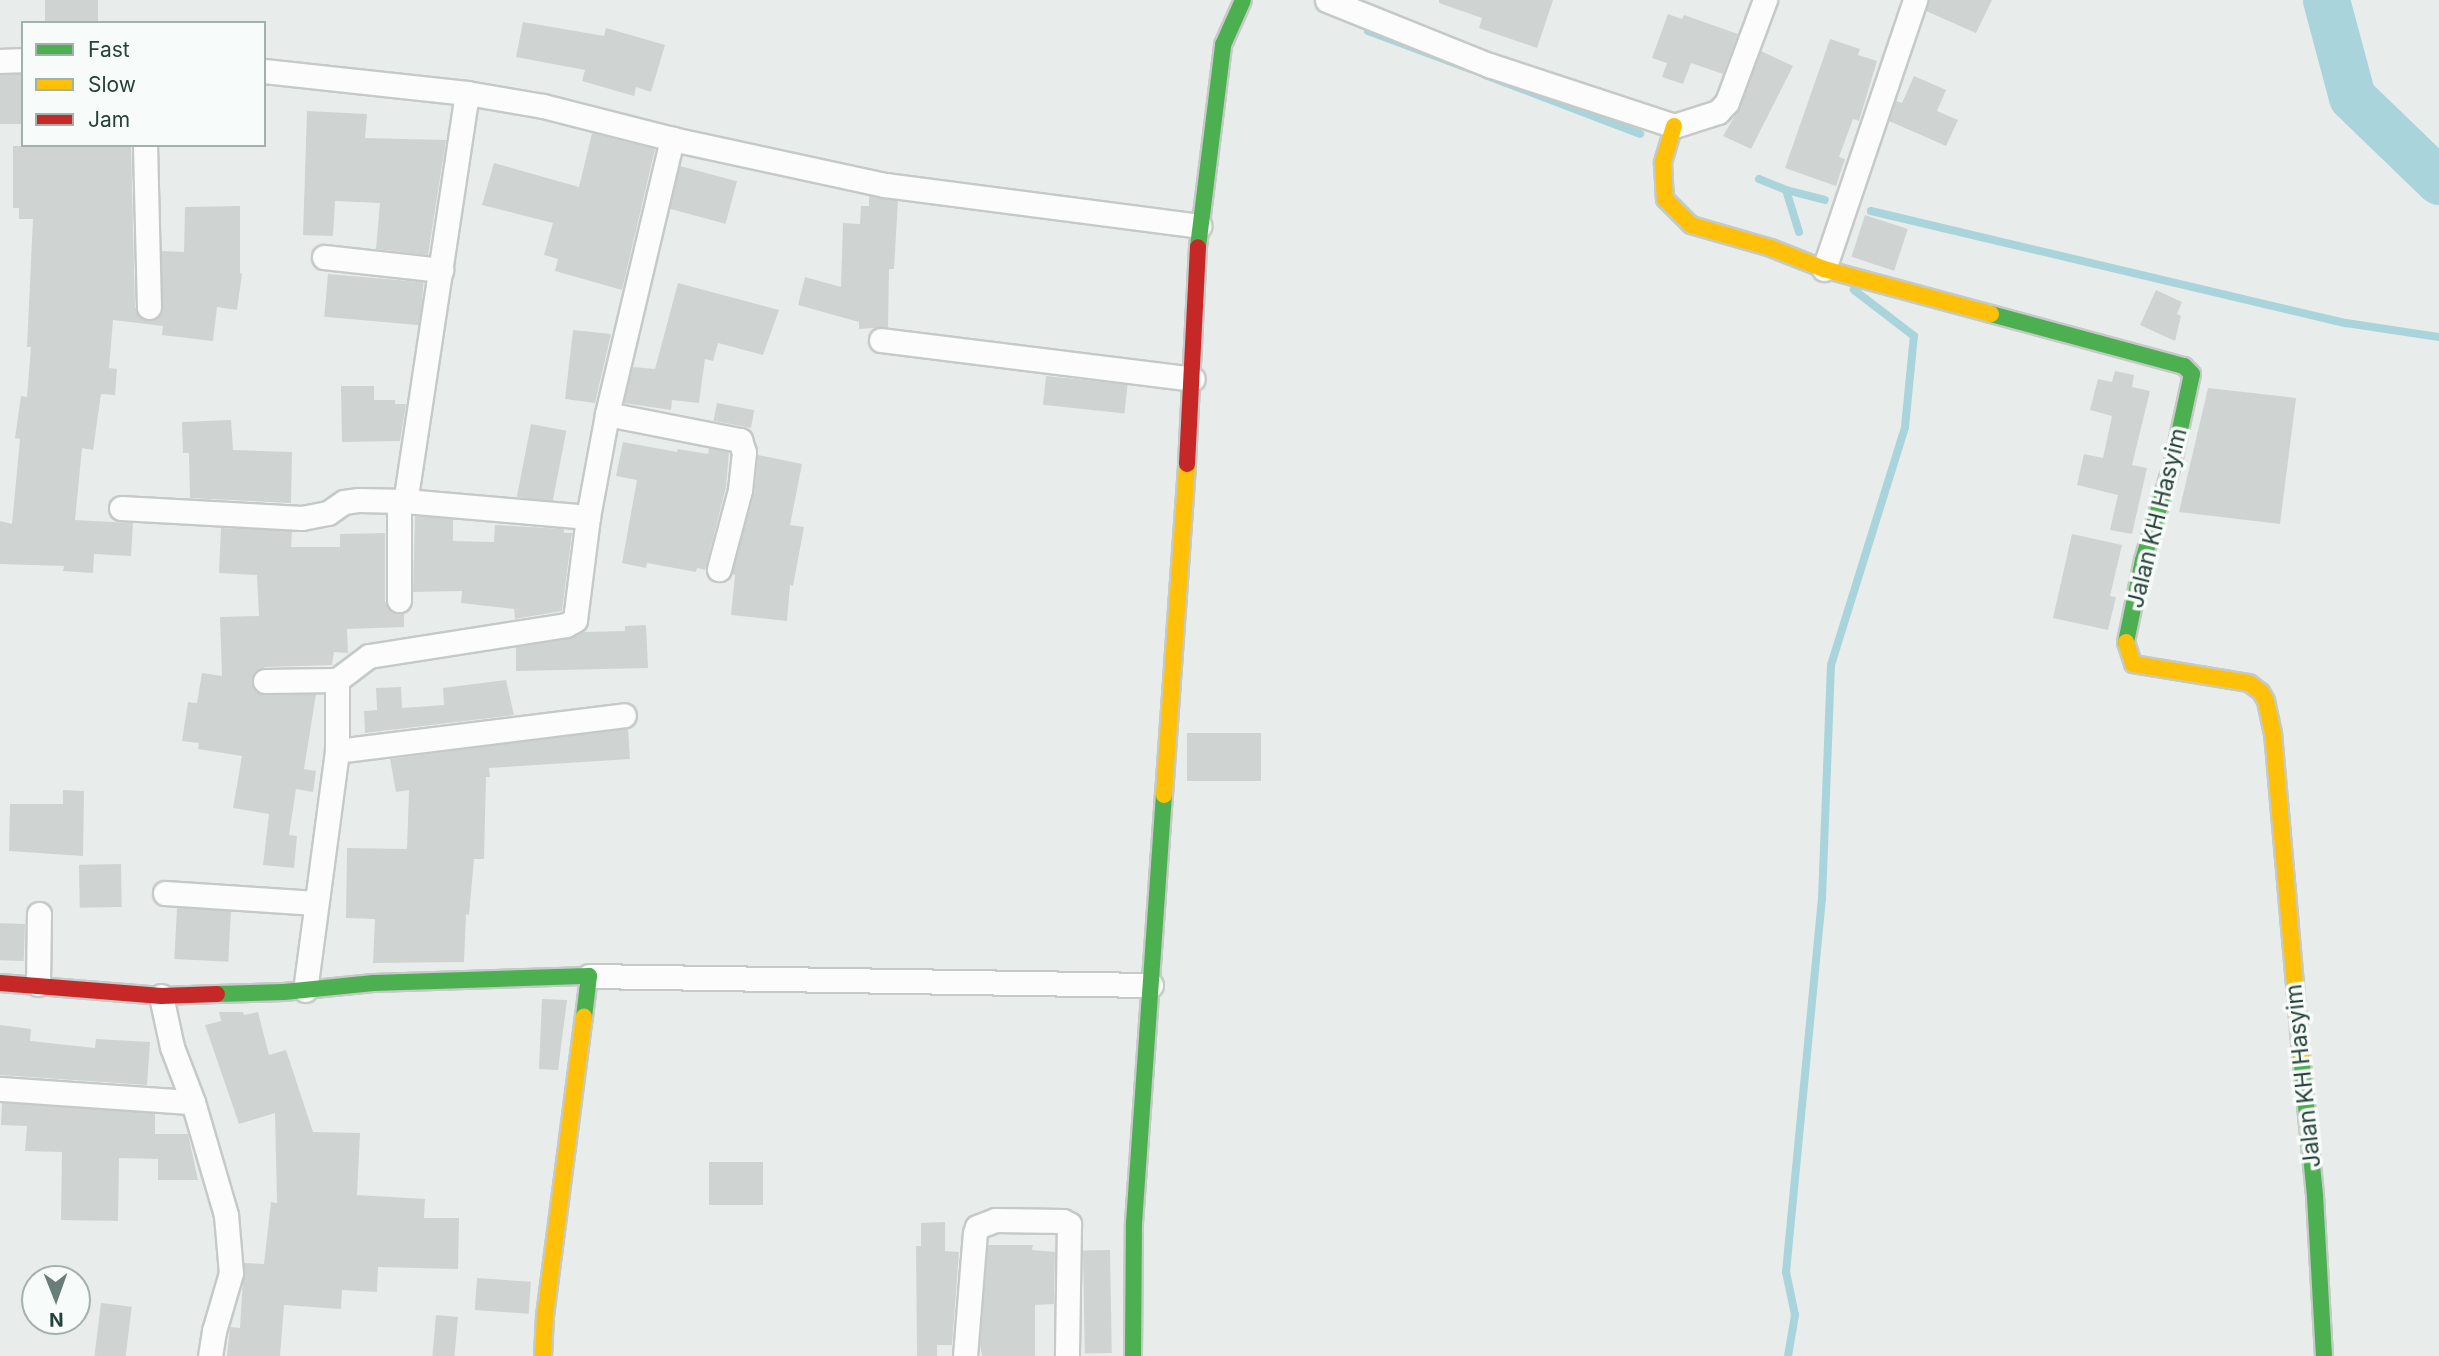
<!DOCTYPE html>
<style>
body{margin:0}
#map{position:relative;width:2439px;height:1356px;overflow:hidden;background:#e8edeb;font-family:Inter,sans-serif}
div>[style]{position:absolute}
.stream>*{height:8px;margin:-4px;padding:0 4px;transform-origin:4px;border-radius:4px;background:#a9d4db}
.river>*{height:47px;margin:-23.5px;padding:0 23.5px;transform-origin:23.5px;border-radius:23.5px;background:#a9d4db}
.building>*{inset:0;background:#cfd4d2;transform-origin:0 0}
.roads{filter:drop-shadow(2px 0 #c5cac8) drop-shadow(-2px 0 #c5cac8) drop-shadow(0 2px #c5cac8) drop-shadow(0 -2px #c5cac8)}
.street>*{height:23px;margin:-11.5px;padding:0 11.5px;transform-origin:11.5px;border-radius:11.5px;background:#fcfcfc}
.fast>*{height:16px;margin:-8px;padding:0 8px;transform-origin:8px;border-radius:8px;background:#4caf50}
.slow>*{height:16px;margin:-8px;padding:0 8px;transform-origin:8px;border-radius:8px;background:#ffc107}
.jam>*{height:16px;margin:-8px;padding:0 8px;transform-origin:8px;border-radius:8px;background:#c62828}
span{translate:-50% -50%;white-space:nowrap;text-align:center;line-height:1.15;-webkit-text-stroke:7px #f7fbf9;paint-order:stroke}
.street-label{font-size:23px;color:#24423a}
.legend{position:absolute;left:21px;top:21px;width:245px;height:126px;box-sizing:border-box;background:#f7fbf9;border:2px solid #a3b1ad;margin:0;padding:9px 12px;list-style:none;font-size:21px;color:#24423a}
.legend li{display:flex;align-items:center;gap:14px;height:35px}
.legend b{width:35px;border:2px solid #a3b1ad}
.north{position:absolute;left:21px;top:1265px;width:70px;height:70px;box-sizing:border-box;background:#f7fbf9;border:2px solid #a3b1ad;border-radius:50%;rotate:179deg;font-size:19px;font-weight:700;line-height:28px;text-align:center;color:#24423a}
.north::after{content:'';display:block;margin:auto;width:24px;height:32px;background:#697e78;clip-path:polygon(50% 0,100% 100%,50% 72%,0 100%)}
</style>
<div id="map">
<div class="stream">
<i style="left:1368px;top:31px;width:109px;rotate:20.4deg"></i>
<i style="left:1485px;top:75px;width:166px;rotate:20.8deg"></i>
<i style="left:1759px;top:179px;width:29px;rotate:22deg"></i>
<i style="left:1786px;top:190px;width:40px;rotate:14.4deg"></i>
<i style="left:1786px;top:190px;width:44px;rotate:72.8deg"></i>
<i style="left:1871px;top:211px;width:488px;rotate:13.3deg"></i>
<i style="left:2346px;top:323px;width:94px;rotate:8.6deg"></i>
<i style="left:1788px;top:1356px;width:42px;rotate:-80.3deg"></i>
<i style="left:1795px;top:1315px;width:44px;rotate:-101.8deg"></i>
<i style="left:1786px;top:1272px;width:375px;rotate:-84.5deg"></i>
<i style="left:1822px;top:899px;width:234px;rotate:-87.8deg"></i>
<i style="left:1831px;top:665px;width:249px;rotate:-72.7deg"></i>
<i style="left:1905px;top:427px;width:91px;rotate:-84.4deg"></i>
<i style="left:1914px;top:336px;width:76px;rotate:-142.5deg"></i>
</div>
<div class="river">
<i style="left:2326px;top:0;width:100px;rotate:75deg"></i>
<i style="left:2352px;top:97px;width:121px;rotate:44deg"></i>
</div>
<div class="building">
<i style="left:45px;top:0;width:53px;height:23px"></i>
<i style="clip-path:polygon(1439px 0,1553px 0,1537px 48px,1479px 28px,1482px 18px,1439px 3px)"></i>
<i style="clip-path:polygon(1929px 0,1992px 0,1976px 33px,1926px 11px)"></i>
<i style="clip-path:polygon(1668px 14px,1682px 19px,1684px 15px,1738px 34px,1723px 74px,1691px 63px,1683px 84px,1662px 77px,1667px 63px,1652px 58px)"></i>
<i style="clip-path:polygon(523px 22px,604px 36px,606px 28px,665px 45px,651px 92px,636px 87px,634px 96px,582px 81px,585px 70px,516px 57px)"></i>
<i style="clip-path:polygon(1830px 39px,1860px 49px,1858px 55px,1877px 61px,1859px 121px,1853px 119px,1839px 157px,1845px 159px,1836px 186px,1785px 168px)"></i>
<i style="clip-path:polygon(1761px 51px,1793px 66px,1751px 149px,1723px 136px,1740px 107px)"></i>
<i style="left:23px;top:74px;width:50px;height:23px;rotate:90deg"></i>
<i style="clip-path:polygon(1914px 76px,1946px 90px,1937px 111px,1958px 120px,1946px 146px,1889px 121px,1896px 101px,1902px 103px)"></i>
<i style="clip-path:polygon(307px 111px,367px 114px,365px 138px,446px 140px,428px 255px,376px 249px,380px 203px,335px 201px,333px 236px,303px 235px)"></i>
<i style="clip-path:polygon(592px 133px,655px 149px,622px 290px,555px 271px,558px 259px,544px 255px,553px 223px,482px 205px,494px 163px,579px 187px)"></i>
<i style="clip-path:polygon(78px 145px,131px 146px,135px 307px,143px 320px,156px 319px,162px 313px,162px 251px,184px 252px,185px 207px,240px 206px,240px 273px,242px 274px,237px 310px,217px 307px,213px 341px,162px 335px,163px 326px,113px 320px,109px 368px,117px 369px,115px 395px,101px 394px,93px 450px,82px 448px,75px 520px,133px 523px,131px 556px,94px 554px,93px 573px,63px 571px,64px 566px,0 564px,0 521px,12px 524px,20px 439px,15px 438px,21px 396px,27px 397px,31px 347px,27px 347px,33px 219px,19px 219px,19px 208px,13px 208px,13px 146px)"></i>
<i style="left:680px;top:166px;width:59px;height:44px;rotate:15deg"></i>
<i style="clip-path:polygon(869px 196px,898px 201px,894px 269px,889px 269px,888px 327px,859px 329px,859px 322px,798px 305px,805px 277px,841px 287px,843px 223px,860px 224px,861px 206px,869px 206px)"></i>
<i style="left:1865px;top:215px;width:45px;height:44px;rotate:18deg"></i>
<i style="left:328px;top:274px;width:96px;height:43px;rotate:5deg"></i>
<i style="clip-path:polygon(678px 283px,779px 310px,763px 355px,718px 343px,713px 361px,705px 359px,699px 403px,672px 400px,671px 410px,624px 403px,633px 367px,655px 369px)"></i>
<i style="clip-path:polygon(2156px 290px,2182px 302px,2177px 314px,2181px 316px,2175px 341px,2140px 325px)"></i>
<i style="clip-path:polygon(573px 330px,611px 334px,595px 403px,565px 399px)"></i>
<i style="clip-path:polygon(2115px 371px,2134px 375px,2132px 387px,2150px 391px,2132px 465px,2147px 468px,2132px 534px,2110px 530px,2118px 495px,2077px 485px,2084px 454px,2103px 458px,2112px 416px,2090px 410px,2098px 379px,2112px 382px)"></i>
<i style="left:1046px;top:376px;width:82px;height:29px;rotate:6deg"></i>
<i style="clip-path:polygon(341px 386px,374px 386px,374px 400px,395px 400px,395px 404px,406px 404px,400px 441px,342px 442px)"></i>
<i style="clip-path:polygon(2208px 388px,2296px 398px,2280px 524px,2179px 512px)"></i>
<i style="left:717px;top:403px;width:38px;height:18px;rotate:11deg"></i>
<i style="clip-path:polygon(231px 420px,233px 450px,292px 452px,291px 503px,190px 498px,189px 453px,183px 453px,182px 422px)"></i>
<i style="left:531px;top:424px;width:36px;height:74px;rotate:11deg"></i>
<i style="clip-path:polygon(623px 442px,677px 452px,678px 449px,708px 454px,709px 448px,729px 452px,726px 487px,705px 570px,697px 568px,696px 572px,647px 563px,646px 568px,622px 563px,637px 480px,616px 476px)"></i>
<i style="clip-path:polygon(758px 455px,802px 464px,790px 525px,804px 527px,793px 586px,790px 585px,787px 621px,731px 615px,735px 575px,732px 574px,754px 494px)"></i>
<i style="clip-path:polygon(415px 516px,453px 519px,453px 541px,494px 542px,495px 525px,564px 529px,564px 533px,572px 533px,562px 611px,515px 619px,514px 609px,461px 603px,462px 591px,413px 592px)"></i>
<i style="clip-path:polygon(221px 528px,292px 531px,291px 547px,340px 547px,340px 534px,385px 533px,385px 601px,391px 612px,404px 613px,404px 627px,347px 629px,348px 653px,334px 652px,332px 665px,265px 667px,253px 675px,253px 688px,259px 693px,316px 694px,304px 769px,316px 771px,313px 792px,296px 789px,289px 835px,297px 836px,294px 868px,263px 865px,269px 814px,233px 808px,242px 756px,198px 749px,199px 743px,182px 741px,188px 702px,197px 703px,202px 673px,222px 676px,220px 617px,259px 616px,257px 575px,219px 573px)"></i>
<i style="clip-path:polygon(2072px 534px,2122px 545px,2110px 596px,2116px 597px,2108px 630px,2053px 618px)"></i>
<i style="clip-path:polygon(646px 625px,648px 668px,516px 671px,516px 647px,568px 639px,582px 632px,625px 631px,625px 626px)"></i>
<i style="clip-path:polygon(506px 680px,514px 715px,365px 733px,364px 711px,377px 710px,376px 688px,401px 687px,402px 708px,444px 705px,443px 688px)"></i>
<i style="clip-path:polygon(628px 728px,630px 759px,489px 768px,490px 777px,486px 777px,484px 859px,474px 859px,469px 915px,466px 914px,464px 962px,373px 963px,375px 919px,346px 918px,347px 848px,407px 849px,409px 790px,396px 792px,390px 759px)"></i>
<i style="left:1187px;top:733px;width:74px;height:48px"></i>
<i style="clip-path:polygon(63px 790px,84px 791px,83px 856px,9px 851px,10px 804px,63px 804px)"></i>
<i style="left:121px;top:864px;width:43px;height:42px;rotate:89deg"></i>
<i style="left:177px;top:908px;width:54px;height:51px;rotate:3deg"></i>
<i style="left:25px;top:924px;width:37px;height:25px;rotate:92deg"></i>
<i style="clip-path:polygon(542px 999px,567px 1000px,558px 1070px,539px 1069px)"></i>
<i style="clip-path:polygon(219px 1012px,243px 1012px,244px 1015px,258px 1012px,269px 1055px,286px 1050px,313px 1132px,360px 1133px,357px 1195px,425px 1199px,424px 1218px,459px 1218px,458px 1269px,378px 1267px,377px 1292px,342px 1290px,341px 1309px,284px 1305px,280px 1356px,227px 1356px,230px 1327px,240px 1328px,244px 1263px,264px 1264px,271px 1202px,277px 1203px,275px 1113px,239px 1124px,205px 1025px,221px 1021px)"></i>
<i style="clip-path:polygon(0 1025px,31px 1029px,30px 1041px,95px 1048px,96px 1039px,150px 1042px,147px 1085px,0 1075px)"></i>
<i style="clip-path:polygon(2px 1103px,155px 1113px,155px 1134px,188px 1134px,198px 1180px,158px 1180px,158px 1159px,119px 1158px,118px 1221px,61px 1220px,62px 1152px,25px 1151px,27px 1126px,1px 1125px)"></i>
<i style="left:763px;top:1162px;width:43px;height:54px;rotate:90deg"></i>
<i style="clip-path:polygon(945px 1222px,945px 1251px,959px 1252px,952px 1345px,937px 1345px,937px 1356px,917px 1356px,916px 1246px,921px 1246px,921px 1223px)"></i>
<i style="clip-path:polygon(988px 1245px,1033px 1245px,1032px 1250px,1055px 1252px,1054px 1304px,1035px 1305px,1035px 1356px,982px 1356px,980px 1344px)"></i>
<i style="left:1110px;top:1250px;width:103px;height:27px;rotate:89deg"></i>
<i style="left:477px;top:1278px;width:54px;height:32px;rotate:4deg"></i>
<i style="left:101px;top:1303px;width:31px;height:53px;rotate:7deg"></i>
<i style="left:436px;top:1315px;width:22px;height:41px;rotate:5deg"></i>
</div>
<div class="roads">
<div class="street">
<i style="left:1327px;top:0;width:175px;rotate:21.9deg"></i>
<i style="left:1489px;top:65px;width:195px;rotate:18.2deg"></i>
<i style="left:1674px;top:126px;width:46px;rotate:-17.7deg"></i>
<i style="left:1718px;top:112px;width:13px;rotate:-48deg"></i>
<i style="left:1727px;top:102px;width:109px;rotate:-69.6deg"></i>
<i style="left:0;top:61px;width:23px;rotate:-2deg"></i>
<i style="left:264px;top:71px;width:204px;rotate:6.2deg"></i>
<i style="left:467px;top:93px;width:77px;rotate:9.7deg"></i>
<i style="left:543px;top:106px;width:133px;rotate:14.3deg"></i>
<i style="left:672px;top:139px;width:218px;rotate:12.2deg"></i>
<i style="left:885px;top:185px;width:317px;rotate:7.4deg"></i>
<i style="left:467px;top:93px;width:413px;rotate:98.6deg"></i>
<i style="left:405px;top:501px;width:184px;rotate:5deg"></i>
<i style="left:145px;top:145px;width:162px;rotate:88.6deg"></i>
<i style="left:324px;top:257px;width:118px;rotate:6.3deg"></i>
<i style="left:1824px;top:269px;width:284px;rotate:-71.3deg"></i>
<i style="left:881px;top:340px;width:314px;rotate:7.1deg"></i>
<i style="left:607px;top:414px;width:136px;rotate:11.1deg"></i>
<i style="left:740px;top:440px;width:13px;rotate:72deg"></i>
<i style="left:744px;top:452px;width:38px;rotate:96deg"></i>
<i style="left:740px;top:490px;width:82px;rotate:104.9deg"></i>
<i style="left:399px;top:501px;width:99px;rotate:90deg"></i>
<i style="left:121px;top:508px;width:181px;rotate:3.2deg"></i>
<i style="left:302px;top:518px;width:26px;rotate:-11deg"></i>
<i style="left:328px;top:513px;width:19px;rotate:-35deg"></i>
<i style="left:344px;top:502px;width:15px;rotate:-8deg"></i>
<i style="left:359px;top:500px;width:46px;rotate:1.2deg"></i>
<i style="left:337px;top:680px;width:40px;rotate:-37deg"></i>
<i style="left:369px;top:656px;width:199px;rotate:-8.9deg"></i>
<i style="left:566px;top:625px;width:10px;rotate:-29deg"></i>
<i style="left:575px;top:620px;width:104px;rotate:-82.8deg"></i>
<i style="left:588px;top:517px;width:105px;rotate:-79.5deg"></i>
<i style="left:607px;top:414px;width:283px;rotate:-76.7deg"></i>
<i style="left:265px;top:681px;width:72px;rotate:-0.8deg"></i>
<i style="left:337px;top:680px;width:71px;rotate:90deg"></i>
<i style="left:337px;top:751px;width:241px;rotate:97.6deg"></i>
<i style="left:337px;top:751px;width:289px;rotate:-7.1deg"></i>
<i style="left:165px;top:893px;width:151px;rotate:3.8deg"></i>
<i style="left:589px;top:976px;width:562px;rotate:0.92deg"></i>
<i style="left:38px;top:984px;width:70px;rotate:-89.2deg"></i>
<i style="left:161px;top:996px;width:52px;rotate:77.8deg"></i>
<i style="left:172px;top:1047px;width:59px;rotate:69.1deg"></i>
<i style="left:193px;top:1102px;width:118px;rotate:73.7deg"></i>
<i style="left:226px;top:1215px;width:58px;rotate:85.1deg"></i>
<i style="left:231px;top:1273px;width:60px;rotate:106.3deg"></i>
<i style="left:214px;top:1331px;width:25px;rotate:99deg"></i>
<i style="left:0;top:1089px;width:193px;rotate:3.9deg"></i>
<i style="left:965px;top:1356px;width:123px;rotate:-85.4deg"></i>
<i style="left:975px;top:1233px;width:6px;rotate:-72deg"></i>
<i style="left:977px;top:1227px;width:19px;rotate:-21deg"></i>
<i style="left:995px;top:1220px;width:68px;rotate:0.8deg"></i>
<i style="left:1063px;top:1221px;width:7px;rotate:27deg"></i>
<i style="left:1069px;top:1224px;width:132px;rotate:90.9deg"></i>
</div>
<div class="fast">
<i style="left:1198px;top:247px;width:204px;rotate:-82.9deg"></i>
<i style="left:1223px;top:45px;width:49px;rotate:-66deg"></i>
<i style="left:1991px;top:314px;width:200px;rotate:15.1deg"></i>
<i style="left:2184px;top:366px;width:11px;rotate:45deg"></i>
<i style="left:2192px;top:374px;width:90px;rotate:102.2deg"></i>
<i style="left:2173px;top:462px;width:102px;rotate:107deg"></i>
<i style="left:2143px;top:560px;width:84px;rotate:101.7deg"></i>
<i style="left:217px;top:994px;width:67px;rotate:-1.7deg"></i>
<i style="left:284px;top:992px;width:90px;rotate:-5.7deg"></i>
<i style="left:374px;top:983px;width:215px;rotate:-1.9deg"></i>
<i style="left:589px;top:976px;width:41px;rotate:97deg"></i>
<i style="left:2301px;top:1055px;width:142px;rotate:84.3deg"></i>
<i style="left:2315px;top:1196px;width:160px;rotate:86.8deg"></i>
<i style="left:1133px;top:1356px;width:133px;rotate:-89.6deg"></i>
<i style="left:1134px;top:1223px;width:429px;rotate:-86deg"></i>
</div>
<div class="slow">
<i style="left:1674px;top:126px;width:39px;rotate:107deg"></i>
<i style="left:1663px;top:163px;width:36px;rotate:87deg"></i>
<i style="left:1665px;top:199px;width:37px;rotate:45deg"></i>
<i style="left:1691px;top:225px;width:83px;rotate:16deg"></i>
<i style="left:1771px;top:248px;width:57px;rotate:21.6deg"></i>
<i style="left:1824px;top:269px;width:173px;rotate:15.1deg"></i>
<i style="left:2126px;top:642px;width:23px;rotate:72deg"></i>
<i style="left:2133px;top:664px;width:118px;rotate:9.3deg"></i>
<i style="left:2249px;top:683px;width:15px;rotate:37deg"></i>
<i style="left:2261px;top:692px;width:10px;rotate:61deg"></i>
<i style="left:2266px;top:701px;width:33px;rotate:78deg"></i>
<i style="left:2273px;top:733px;width:323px;rotate:85deg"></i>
<i style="left:1164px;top:795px;width:332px;rotate:-86deg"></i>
<i style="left:543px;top:1356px;width:40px;rotate:-87.1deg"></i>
<i style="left:545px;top:1316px;width:302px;rotate:-82.6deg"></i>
</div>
<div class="jam">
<i style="left:1187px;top:464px;width:217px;rotate:-87.1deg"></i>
<i style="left:0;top:983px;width:162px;rotate:4.6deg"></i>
<i style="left:161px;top:996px;width:56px;rotate:-2deg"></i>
</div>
</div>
<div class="street-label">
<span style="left:2157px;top:518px;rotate:-76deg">Jalan KH Hasyim</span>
<span style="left:2303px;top:1076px;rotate:-96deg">Jalan KH Hasyim</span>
</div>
<ul class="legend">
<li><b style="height:9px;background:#4caf50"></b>Fast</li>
<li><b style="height:9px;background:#ffc107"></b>Slow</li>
<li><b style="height:9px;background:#c62828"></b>Jam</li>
</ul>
<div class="north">N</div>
</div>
